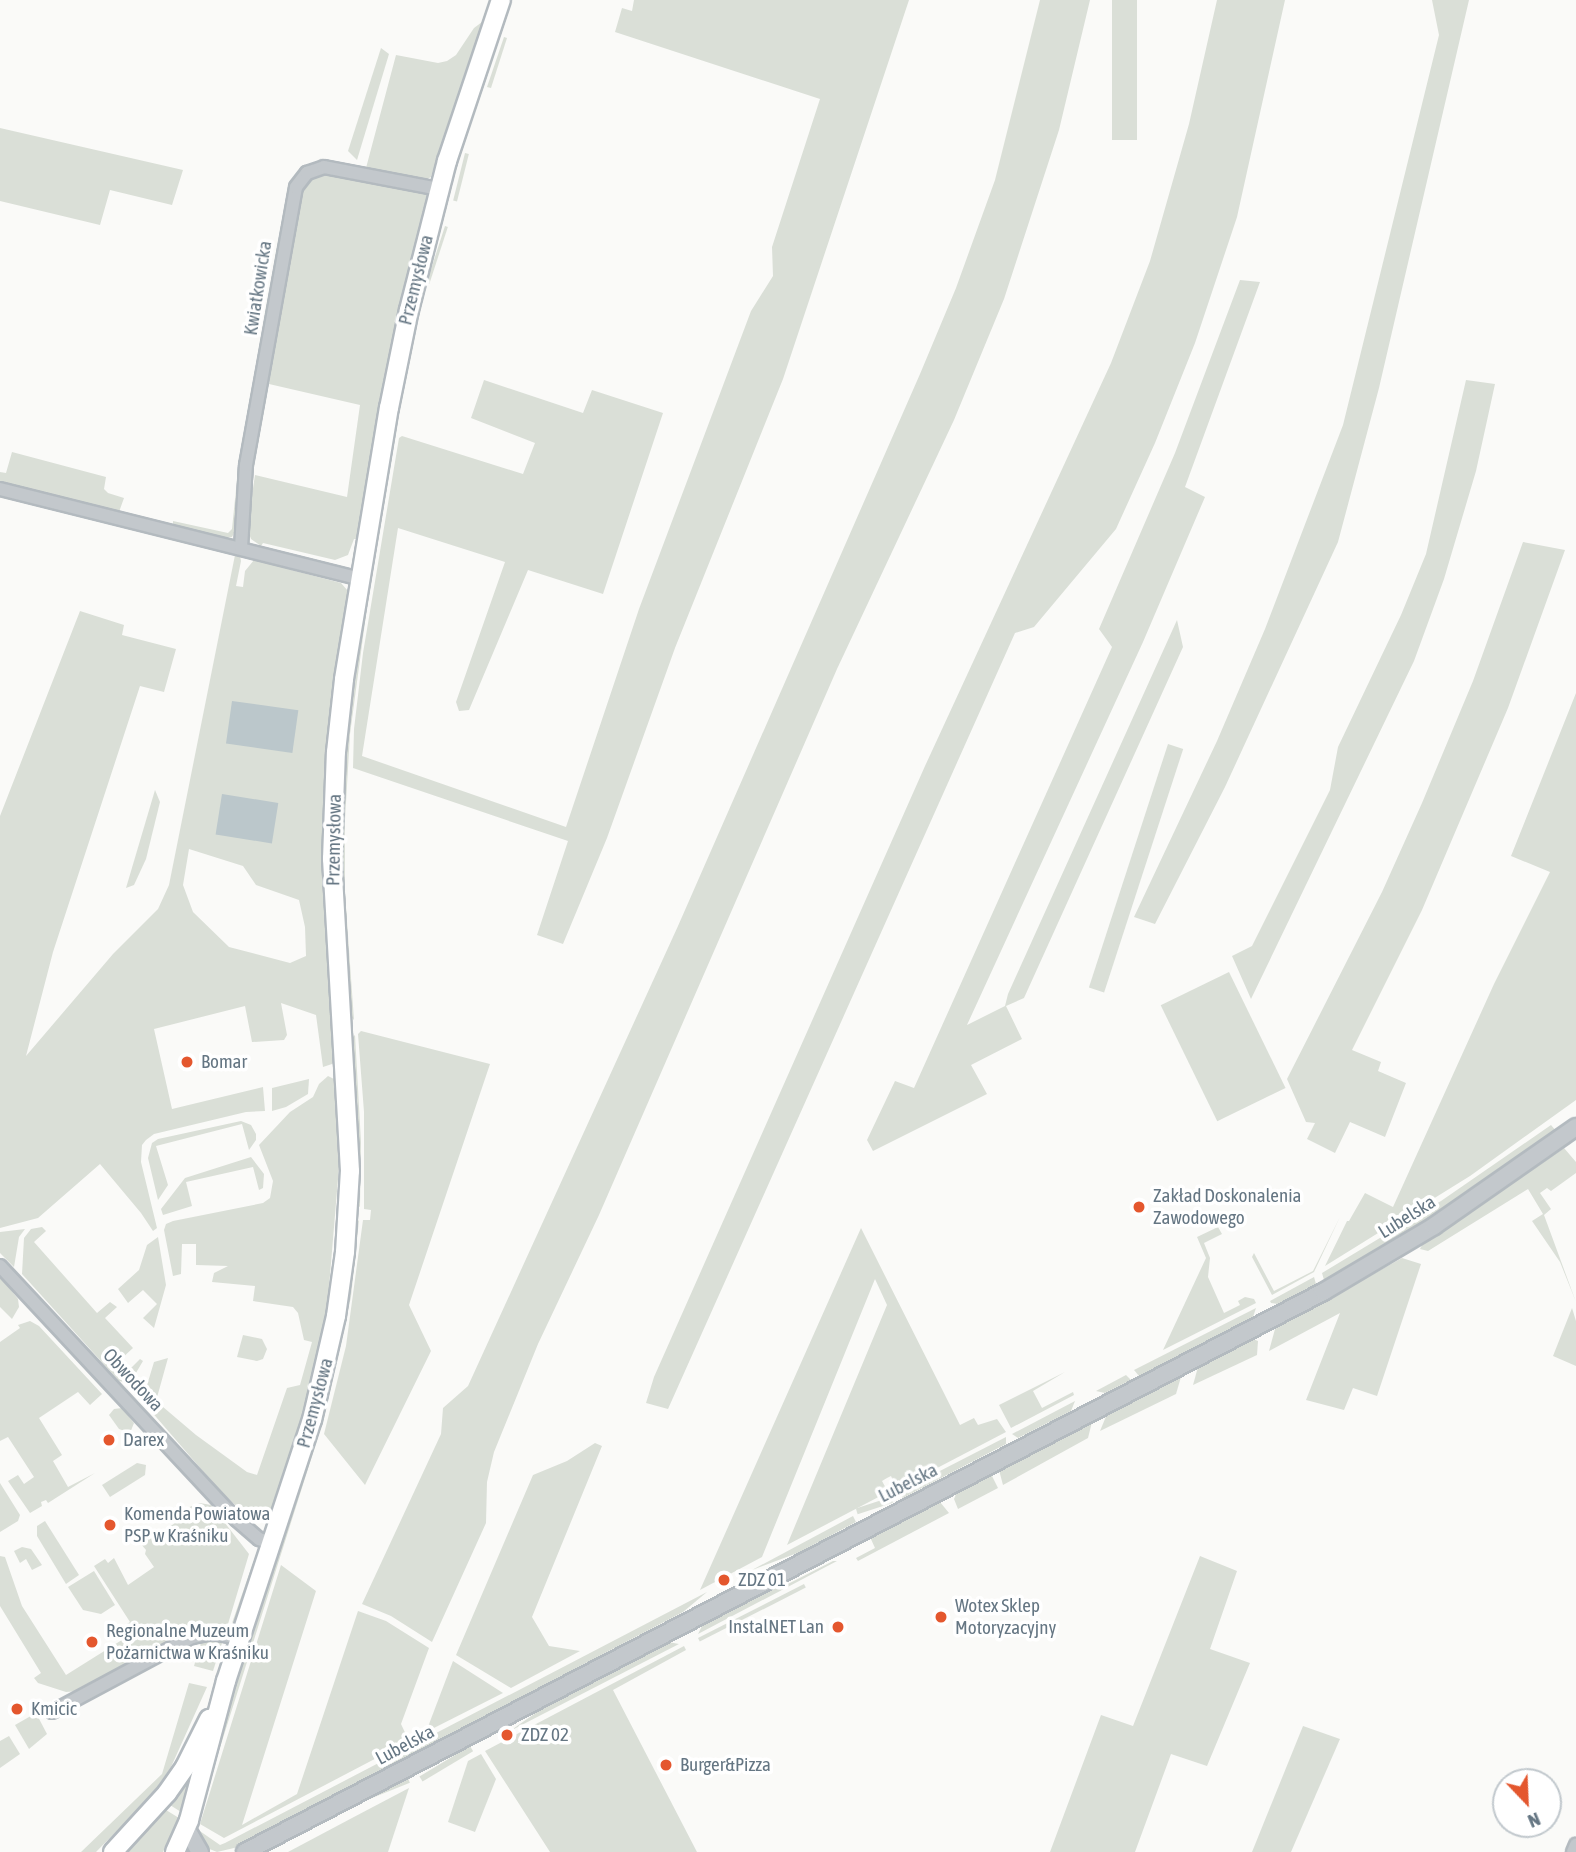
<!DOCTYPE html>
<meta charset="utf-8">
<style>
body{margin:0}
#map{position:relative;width:1576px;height:1852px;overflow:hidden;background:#fafaf8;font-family:"Asap Condensed",sans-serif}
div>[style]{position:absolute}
.green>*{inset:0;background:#dadfd7;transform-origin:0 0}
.water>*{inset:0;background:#bbc7cb;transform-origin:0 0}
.roads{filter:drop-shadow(2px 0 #b3babf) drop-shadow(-2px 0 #b3babf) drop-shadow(0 2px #b3babf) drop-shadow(0 -2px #b3babf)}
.minor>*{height:12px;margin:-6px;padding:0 6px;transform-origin:6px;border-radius:6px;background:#c3c8cc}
.tertiary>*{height:16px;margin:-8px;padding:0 8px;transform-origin:8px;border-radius:8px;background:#c3c8cc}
.secondary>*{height:18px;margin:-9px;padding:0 9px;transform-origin:9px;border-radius:9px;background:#fff}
.dots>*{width:19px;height:19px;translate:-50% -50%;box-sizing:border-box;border:4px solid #fff;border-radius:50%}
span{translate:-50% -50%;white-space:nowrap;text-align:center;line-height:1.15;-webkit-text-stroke:7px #fff;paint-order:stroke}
.street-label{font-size:19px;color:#657683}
.poi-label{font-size:19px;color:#657683}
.left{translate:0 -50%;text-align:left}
.right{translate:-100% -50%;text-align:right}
.north{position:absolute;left:1492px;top:1768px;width:70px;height:70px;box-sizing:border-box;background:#fff;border:2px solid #c1c8cd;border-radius:50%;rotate:157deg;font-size:19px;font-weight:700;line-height:28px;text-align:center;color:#657683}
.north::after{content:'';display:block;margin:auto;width:24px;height:32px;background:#e4572e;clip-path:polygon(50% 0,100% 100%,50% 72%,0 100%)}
</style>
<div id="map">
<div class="green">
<i style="clip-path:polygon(634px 0,909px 0,783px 379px,675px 648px,607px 838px,563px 944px,537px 935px,568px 841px,353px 768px,354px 729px,363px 653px,399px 438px,402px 436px,523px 474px,535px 443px,471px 418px,484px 380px,583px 413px,592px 390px,663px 413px,603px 594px,528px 570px,469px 710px,459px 711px,456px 702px,505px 562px,398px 528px,362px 756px,566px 827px,639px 609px,751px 311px,773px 276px,772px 247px,820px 99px,615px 32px,622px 8px,632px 11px)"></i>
<i style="clip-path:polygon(1040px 0,1090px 0,1059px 130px,1004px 299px,954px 420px,837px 669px,599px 1215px,538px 1344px,494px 1452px,487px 1482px,486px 1523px,432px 1642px,391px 1616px,362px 1604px,441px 1434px,443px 1408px,468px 1386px,678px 926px,920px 374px,956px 288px,995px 180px)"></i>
<i style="left:1112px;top:0;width:25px;height:140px"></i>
<i style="clip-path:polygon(1217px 0,1285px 0,1237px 217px,1195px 343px,1155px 443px,1116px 529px,1034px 627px,1015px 633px,668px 1409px,646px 1403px,654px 1377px,925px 766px,1111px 363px,1150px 261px,1189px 124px)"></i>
<i style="clip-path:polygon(1432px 0,1469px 0,1379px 388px,1338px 542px,1225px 787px,1155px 924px,1134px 917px,1217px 741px,1265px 629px,1343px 425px,1439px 35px)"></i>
<i style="clip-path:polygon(482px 22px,431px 177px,421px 182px,366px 168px,396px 55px,438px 63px,447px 61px,456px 55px,474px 28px)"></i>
<i style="clip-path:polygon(504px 37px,507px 38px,491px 88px,487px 87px)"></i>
<i style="clip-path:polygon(381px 48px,389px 54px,357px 160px,348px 151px)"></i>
<i style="clip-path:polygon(0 128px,183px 170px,172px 205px,110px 190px,100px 225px,0 201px)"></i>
<i style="left:465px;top:153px;width:4px;height:49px;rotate:14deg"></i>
<i style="clip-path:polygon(323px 172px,424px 191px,427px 195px,393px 337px,357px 539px,354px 539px,348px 555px,335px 560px,263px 543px,261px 546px,251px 539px,247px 528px,255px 475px,347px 497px,360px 405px,269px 384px,294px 207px,308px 177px)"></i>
<i style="left:445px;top:226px;width:3px;height:60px;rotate:18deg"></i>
<i style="clip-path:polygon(1240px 280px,1260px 282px,1185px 487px,1205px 497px,1143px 642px,967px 1025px,1005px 1006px,1008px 994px,1177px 620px,1183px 647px,1024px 998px,1006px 1006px,1022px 1039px,971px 1065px,987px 1094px,873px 1151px,867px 1140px,895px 1081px,914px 1088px,1112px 647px,1099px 629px,1175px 453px)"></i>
<i style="clip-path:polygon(1466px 380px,1495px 384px,1476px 471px,1444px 579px,1414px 661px,1251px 999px,1232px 956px,1252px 946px,1330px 790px,1338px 747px,1401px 615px,1426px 554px)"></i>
<i style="clip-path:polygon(12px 452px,106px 477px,104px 489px,108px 493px,124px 498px,119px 512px,0 482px,0 472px,6px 473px)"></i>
<i style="clip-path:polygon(236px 489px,235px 531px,232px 537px,224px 538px,173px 524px,173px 521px,228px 533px,232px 529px)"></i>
<i style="clip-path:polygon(1523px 542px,1565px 550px,1508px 708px,1422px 910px,1352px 1050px,1381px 1062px,1378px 1071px,1406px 1083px,1385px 1137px,1350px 1122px,1335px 1153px,1307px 1139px,1315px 1123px,1306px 1122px,1287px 1079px,1382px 892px,1422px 803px,1473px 681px)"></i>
<i style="clip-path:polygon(evenodd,235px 555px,240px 556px,241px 561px,236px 586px,243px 587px,245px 571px,254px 560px,341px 583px,348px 591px,330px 713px,323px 865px,335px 1063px,323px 1067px,316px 1015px,281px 1003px,287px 1035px,284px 1040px,252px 1042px,245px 1006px,154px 1029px,172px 1109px,263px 1087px,265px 1111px,246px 1112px,154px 1134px,146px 1140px,142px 1145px,141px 1162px,157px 1228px,153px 1231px,141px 1213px,100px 1164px,38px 1218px,0 1228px,0 816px,80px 611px,124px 625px,122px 635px,176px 649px,164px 692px,140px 686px,53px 952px,26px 1056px,113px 954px,158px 909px,169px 885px,235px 555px,189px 849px,243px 866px,256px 885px,299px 900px,305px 927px,306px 956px,290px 963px,229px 947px,193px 912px,183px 885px,189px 849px)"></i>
<i style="clip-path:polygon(368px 600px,350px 734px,345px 820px,345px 893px,354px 1020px,351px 1017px,341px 849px,346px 735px)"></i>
<i style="clip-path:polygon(1576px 693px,1576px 1100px,1470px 1176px,1325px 1266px,1347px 1221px,1349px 1221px,1365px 1193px,1393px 1207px,1494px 984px,1550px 872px,1511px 856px)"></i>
<i style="left:1168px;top:744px;width:16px;height:256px;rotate:18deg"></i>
<i style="clip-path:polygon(155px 790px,160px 802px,146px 859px,134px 885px,126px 888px)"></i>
<i style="left:1229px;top:972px;width:129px;height:76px;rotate:64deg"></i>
<i style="clip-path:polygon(361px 1031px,490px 1064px,409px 1305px,431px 1351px,365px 1485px,324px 1434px,346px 1346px,363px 1220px,370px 1220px,371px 1210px,364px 1209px,364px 1112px,358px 1034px)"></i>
<i style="clip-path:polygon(355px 1035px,361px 1142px,360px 1207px,357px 1205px,358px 1111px,352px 1038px)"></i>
<i style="clip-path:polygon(328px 1076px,336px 1080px,339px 1167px,327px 1311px,313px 1380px,277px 1497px,270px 1514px,254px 1522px,221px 1492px,150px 1410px,144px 1395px,154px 1362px,168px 1358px,156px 1401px,196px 1435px,247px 1472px,257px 1475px,287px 1388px,300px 1385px,312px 1342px,304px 1340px,298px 1313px,293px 1307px,253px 1301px,255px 1286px,212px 1282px,214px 1273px,228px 1266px,196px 1265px,196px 1244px,182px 1244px,181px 1274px,173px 1276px,164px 1230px,166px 1224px,173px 1221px,263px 1203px,270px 1198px,273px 1181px,259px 1145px,290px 1112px,313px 1097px,319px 1084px)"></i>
<i style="clip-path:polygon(309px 1079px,308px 1094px,286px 1107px,272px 1111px,272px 1088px)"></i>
<i style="clip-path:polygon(241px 1121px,251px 1125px,256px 1134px,256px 1140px,249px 1150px,242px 1124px,156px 1146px,168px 1185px,158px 1200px,148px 1158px,152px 1143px,158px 1139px)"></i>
<i style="clip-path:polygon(1551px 1125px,1556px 1131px,1497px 1173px,1420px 1223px,1324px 1280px,1322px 1273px,1441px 1201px)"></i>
<i style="clip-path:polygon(1564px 1148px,1576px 1162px,1576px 1173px,1551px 1191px,1547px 1188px,1540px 1193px,1551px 1209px,1544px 1215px,1576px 1302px,1560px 1262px,1532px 1221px,1543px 1214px,1528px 1189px,1428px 1251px,1420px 1249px,1422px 1245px)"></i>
<i style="clip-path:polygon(251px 1157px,264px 1174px,263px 1188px,259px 1190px,253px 1167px,186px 1182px,192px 1206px,163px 1215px,161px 1209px,185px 1178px)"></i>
<i style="clip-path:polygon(1340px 1217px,1314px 1272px,1272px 1295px,1252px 1257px,1254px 1253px,1274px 1291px,1313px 1271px)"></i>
<i style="clip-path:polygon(359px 1220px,351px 1297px,324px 1418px,200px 1811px,245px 1653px,333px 1374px,348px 1298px,355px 1225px)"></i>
<i style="clip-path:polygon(42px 1227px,46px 1231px,34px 1242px,97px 1313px,110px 1302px,117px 1307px,105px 1318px,133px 1348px,120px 1360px,130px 1369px,140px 1359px,143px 1361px,130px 1383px,119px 1381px,22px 1274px,24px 1238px,31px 1229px)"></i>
<i style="clip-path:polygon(1218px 1227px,1222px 1234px,1204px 1243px,1210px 1258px,1208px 1277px,1224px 1313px,1240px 1305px,1238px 1301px,1245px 1297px,1254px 1299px,1256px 1303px,1163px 1350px,1206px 1258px,1197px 1237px)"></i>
<i style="clip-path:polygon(861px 1228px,960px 1425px,974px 1418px,978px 1425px,997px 1419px,1006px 1432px,897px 1489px,891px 1476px,887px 1478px,882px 1481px,888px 1492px,787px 1545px,887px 1305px,875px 1279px,762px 1557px,700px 1590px)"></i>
<i style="clip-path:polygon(25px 1229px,19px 1237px,14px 1267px,0 1253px,0 1232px)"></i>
<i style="clip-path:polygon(158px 1237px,166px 1285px,154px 1328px,143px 1318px,157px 1304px,143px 1290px,128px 1303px,118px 1289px,139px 1270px,147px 1245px)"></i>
<i style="clip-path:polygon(1402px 1258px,1421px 1264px,1377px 1396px,1353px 1388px,1344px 1410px,1306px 1400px,1340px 1313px,1269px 1351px,1275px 1329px)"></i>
<i style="clip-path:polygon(0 1276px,18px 1299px,19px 1307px,12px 1319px,0 1307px)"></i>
<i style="clip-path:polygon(1314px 1277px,1316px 1284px,1278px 1304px,1271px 1303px,1270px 1301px)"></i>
<i style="clip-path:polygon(1256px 1308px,1253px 1317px,1139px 1376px,1134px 1370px)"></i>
<i style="clip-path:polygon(1572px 1308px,1576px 1321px,1576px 1366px,1553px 1356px)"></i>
<i style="clip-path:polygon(30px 1321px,39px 1326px,102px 1394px,90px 1405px,78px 1392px,39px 1418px,62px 1455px,53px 1461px,68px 1487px,95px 1473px,48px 1503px,46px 1500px,41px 1502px,42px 1506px,30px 1513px,8px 1481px,18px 1475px,24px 1484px,34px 1477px,8px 1437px,0 1441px,0 1342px,20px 1328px,18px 1325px)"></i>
<i style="clip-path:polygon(243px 1335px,262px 1339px,267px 1349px,263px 1359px,257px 1361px,237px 1357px)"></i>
<i style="clip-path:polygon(1253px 1339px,1258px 1341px,1257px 1355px,1193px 1385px,1198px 1367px)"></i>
<i style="clip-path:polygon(1065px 1372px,1033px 1391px,1042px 1408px,1073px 1392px,1074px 1395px,1011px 1428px,999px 1405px)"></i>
<i style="clip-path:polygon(1126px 1375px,1131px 1380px,1105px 1393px,1096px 1391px)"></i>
<i style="clip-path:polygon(1181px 1377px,1176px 1394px,1100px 1431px,1107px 1414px)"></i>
<i style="clip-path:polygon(1075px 1401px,1071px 1411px,1018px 1438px,1012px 1434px)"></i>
<i style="clip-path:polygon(122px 1408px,134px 1423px,130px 1433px,119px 1429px,109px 1415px,114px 1409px)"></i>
<i style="clip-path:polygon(1092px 1422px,1088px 1438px,1003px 1485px,999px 1470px)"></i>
<i style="clip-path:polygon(1006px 1437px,1006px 1444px,903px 1498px,901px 1496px,899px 1492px)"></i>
<i style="clip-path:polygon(595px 1443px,602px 1446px,532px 1617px,549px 1646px,580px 1651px,511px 1688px,456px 1655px,533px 1475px,567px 1461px)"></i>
<i style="clip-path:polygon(137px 1463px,146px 1465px,145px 1475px,110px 1497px,102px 1485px)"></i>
<i style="clip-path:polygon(991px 1474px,998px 1488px,958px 1509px,954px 1499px,957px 1492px)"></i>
<i style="clip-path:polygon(0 1483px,20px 1515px,18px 1521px,0 1532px)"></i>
<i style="left:891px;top:1497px;width:6px;height:37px;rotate:72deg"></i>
<i style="clip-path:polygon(940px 1502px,949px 1513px,858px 1561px,856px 1558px,875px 1548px,870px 1537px)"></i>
<i style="clip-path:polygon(200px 1503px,211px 1505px,249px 1554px,228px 1624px,183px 1636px,79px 1691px,66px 1692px,38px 1683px,34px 1678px,41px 1673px,0 1606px,0 1556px,5px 1557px,22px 1606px,66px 1675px,133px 1633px,127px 1624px,130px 1622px,94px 1566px,105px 1559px,108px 1563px,114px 1558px,128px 1585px,154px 1567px,145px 1554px,146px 1550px,136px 1538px,150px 1529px,155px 1536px,183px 1518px,179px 1511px)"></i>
<i style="clip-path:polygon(853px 1516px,856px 1522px,800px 1552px,752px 1570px)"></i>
<i style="clip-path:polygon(45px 1521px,79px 1575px,66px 1584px,37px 1536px,37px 1526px)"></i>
<i style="clip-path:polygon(22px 1547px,31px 1549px,42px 1565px,32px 1570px,26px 1559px,20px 1563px,14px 1551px)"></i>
<i style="clip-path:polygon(1200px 1556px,1237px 1571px,1210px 1649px,1250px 1663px,1207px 1766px,1171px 1754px,1135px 1852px,1050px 1852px,1101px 1715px,1133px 1726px)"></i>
<i style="clip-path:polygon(833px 1561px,837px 1561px,698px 1634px,703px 1624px,775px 1586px,782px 1587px)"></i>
<i style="clip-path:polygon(254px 1562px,237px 1620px,232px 1623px,253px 1563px)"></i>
<i style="clip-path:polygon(281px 1565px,316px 1591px,242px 1825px,297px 1794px,358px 1611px,386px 1621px,429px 1648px,401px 1724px,409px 1741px,224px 1838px,200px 1824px)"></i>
<i style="clip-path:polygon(94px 1571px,115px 1605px,101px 1614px,83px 1610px,68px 1587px)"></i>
<i style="left:804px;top:1584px;width:4px;height:119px;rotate:63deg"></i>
<i style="clip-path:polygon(707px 1592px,683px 1612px,234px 1848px,217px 1852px,207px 1848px,194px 1827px,220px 1845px,225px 1843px)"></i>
<i style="clip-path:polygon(212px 1638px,222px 1643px,213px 1671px,194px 1666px,202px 1639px)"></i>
<i style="clip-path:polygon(668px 1642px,679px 1644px,510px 1731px,547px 1705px)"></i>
<i style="clip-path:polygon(684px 1646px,686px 1650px,613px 1690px,697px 1852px,550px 1852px,485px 1751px)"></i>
<i style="clip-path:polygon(453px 1661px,503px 1693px,426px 1732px)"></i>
<i style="clip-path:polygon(189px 1683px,207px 1687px,171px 1767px,151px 1796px,96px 1852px,81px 1852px,162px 1774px)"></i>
<i style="clip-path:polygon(36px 1713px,47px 1734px,29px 1749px,15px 1725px)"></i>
<i style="clip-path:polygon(1303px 1726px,1340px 1739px,1291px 1852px,1252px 1852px)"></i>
<i style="clip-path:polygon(9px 1736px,20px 1754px,0 1768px,0 1741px)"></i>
<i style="left:470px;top:1746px;width:6px;height:59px;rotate:59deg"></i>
<i style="clip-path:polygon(481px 1754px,496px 1779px,475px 1832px,448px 1822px,468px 1761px)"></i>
<i style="clip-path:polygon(195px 1766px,188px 1791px,181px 1812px,170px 1805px)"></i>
<i style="left:408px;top:1778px;width:5px;height:159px;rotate:68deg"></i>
<i style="clip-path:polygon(409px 1788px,388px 1852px,288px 1852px,352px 1818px)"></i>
<i style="clip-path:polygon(166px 1810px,179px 1818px,163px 1852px,128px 1852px)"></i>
</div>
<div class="water">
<i style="left:232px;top:701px;width:67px;height:43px;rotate:8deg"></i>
<i style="left:222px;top:794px;width:57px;height:41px;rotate:9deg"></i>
</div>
<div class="roads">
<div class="minor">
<i style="left:0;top:489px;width:372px;rotate:14deg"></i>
<i style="left:241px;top:548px;width:83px;rotate:-86.6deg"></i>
<i style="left:246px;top:465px;width:282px;rotate:-79.8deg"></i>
<i style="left:296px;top:187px;width:18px;rotate:-52deg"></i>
<i style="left:307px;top:173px;width:18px;rotate:-19deg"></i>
<i style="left:324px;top:167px;width:117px;rotate:10.8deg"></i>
<i style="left:0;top:1266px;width:347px;rotate:47deg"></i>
<i style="left:237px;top:1520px;width:29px;rotate:41deg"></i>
<i style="left:259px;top:1539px;width:13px;rotate:18deg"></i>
<i style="left:52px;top:1712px;width:159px;rotate:-28.2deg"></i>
<i style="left:192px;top:1637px;width:20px;rotate:-11deg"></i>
<i style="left:212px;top:1633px;width:28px;rotate:10deg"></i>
<i style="left:1573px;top:1852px;width:8px;rotate:-67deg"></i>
</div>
<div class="tertiary">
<i style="left:186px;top:1828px;width:28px;rotate:60deg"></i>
<i style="left:245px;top:1852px;width:1215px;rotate:-27.45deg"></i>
<i style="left:1323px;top:1292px;width:129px;rotate:-30.7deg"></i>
<i style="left:1434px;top:1226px;width:173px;rotate:-34.9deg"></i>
</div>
<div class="secondary">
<i style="left:113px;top:1852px;width:80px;rotate:-47.5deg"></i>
<i style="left:167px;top:1793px;width:32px;rotate:-55deg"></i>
<i style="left:185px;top:1767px;width:54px;rotate:-63.4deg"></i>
<i style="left:175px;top:1852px;width:35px;rotate:-66deg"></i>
<i style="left:189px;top:1820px;width:144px;rotate:-75.1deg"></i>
<i style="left:226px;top:1681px;width:275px;rotate:-71.8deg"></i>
<i style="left:312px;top:1420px;width:107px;rotate:-77deg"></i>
<i style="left:336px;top:1316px;width:65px;rotate:-82deg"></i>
<i style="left:345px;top:1252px;width:81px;rotate:-86.5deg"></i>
<i style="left:350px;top:1171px;width:313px;rotate:-93.3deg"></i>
<i style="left:332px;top:859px;width:107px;rotate:-87.9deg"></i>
<i style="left:336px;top:752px;width:73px;rotate:-83.7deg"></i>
<i style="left:344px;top:679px;width:275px;rotate:-80.6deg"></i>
<i style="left:389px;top:408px;width:100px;rotate:-78.5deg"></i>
<i style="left:409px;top:310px;width:154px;rotate:-75.7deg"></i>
<i style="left:447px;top:161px;width:170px;rotate:-71.5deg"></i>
</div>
</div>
<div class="dots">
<i style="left:187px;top:1062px;background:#e4572e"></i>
<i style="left:1139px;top:1207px;background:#e4572e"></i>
<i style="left:109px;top:1440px;background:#e4572e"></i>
<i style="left:110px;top:1525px;background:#e4572e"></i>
<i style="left:724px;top:1580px;background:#e4572e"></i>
<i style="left:941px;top:1617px;background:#e4572e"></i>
<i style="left:838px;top:1627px;background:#e4572e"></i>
<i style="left:92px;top:1642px;background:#e4572e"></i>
<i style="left:17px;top:1709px;background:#e4572e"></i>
<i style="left:507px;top:1735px;background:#e4572e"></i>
<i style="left:666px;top:1765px;background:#e4572e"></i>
</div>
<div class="street-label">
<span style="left:416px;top:280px;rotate:-76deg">Przemysłowa</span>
<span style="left:258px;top:288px;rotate:-81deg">Kwiatkowicka</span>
<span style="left:334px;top:840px;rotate:-89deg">Przemysłowa</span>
<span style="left:1407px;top:1217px;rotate:-32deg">Lubelska</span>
<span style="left:133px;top:1380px;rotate:47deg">Obwodowa</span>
<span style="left:315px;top:1403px;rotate:-75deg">Przemysłowa</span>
<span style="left:908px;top:1483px;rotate:-27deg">Lubelska</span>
<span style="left:405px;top:1745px;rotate:-28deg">Lubelska</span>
</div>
<div class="poi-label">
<span class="left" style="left:201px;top:1062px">Bomar</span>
<span class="left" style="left:1153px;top:1207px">Zakład Doskonalenia<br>Zawodowego</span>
<span class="left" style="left:123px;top:1440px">Darex</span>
<span class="left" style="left:124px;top:1525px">Komenda Powiatowa<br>PSP w Kraśniku</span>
<span class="left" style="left:738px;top:1580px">ZDZ 01</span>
<span class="left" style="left:955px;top:1617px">Wotex Sklep<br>Motoryzacyjny</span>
<span class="right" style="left:824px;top:1627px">InstalNET Lan</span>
<span class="left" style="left:106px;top:1642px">Regionalne Muzeum<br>Pożarnictwa w Kraśniku</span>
<span class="left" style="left:31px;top:1709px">Kmicic</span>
<span class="left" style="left:521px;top:1735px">ZDZ 02</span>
<span class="left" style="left:680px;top:1765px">Burger&amp;Pizza</span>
</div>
<div class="north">N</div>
</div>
